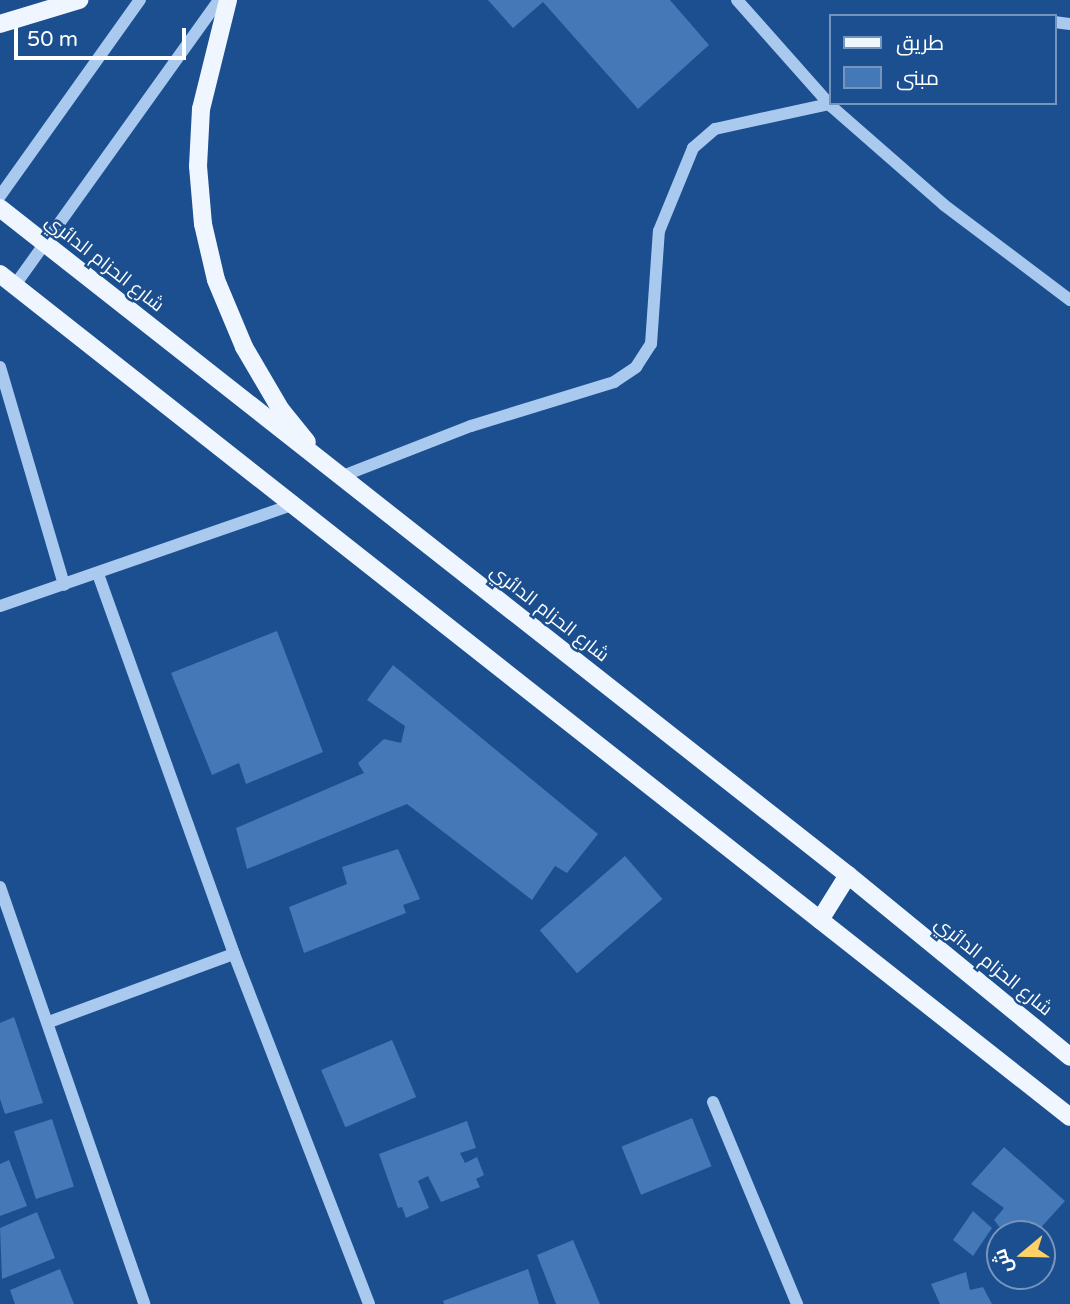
<!DOCTYPE html>
<meta charset="utf-8">
<style>
body{margin:0}
#map{position:relative;width:1070px;height:1304px;overflow:hidden;background:#1b4f8f;font-family:"Varela Round",Cairo,sans-serif}
div>[style]{position:absolute}
.building>*{inset:0;background:#4478b7;transform-origin:0 0}
.minor>*{height:12px;margin:-6px;padding:0 6px;transform-origin:6px;border-radius:6px;background:#a9c9ee}
.major>*{height:18px;margin:-9px;padding:0 9px;transform-origin:9px;border-radius:9px;background:#f0f6ff}
span{translate:-50% -50%;white-space:nowrap;text-align:center;line-height:1.15;-webkit-text-stroke:5px #1b4f8f;paint-order:stroke}
.street-label{font-size:19px;color:#fff}
.legend{position:absolute;left:829px;top:14px;width:228px;height:91px;box-sizing:border-box;background:#1b4f8f;border:2px solid #7695bc;margin:0;padding:9px 12px;list-style:none;font-size:21px;color:#fff}
.legend li{display:flex;align-items:center;gap:14px;height:35px}
.legend b{width:35px;border:2px solid #7695bc}
.north{position:absolute;left:986px;top:1220px;width:70px;height:70px;box-sizing:border-box;background:#1b4f8f;border:2px solid #7695bc;border-radius:50%;rotate:251deg;font-size:19px;font-weight:700;line-height:28px;text-align:center;color:#fff}
.north::after{content:'';display:block;margin:auto;width:24px;height:32px;background:#ffd166;clip-path:polygon(50% 0,100% 100%,50% 72%,0 100%)}
.scale{position:absolute;left:14px;top:28px;width:172px;height:32px;box-sizing:border-box;border:4px solid #fff;border-top:0;padding-left:9px;font-size:21px;line-height:24px;white-space:nowrap;color:#fff;-webkit-text-stroke:5px #1b4f8f;paint-order:stroke}
</style>
<div id="map">
<div class="building">
<i style="clip-path:polygon(488px 0,670px 0,709px 45px,638px 109px,543px 2px,513px 28px)"></i>
<i style="clip-path:polygon(277px 631px,323px 752px,246px 784px,239px 763px,212px 775px,171px 673px)"></i>
<i style="clip-path:polygon(393px 665px,598px 834px,567px 873px,555px 866px,532px 900px,407px 804px,247px 869px,236px 828px,364px 773px,358px 763px,384px 739px,401px 743px,405px 726px,367px 700px)"></i>
<i style="clip-path:polygon(398px 849px,420px 899px,403px 905px,406px 913px,304px 953px,289px 907px,347px 884px,342px 867px)"></i>
<i style="left:625px;top:856px;width:57px;height:113px;rotate:49deg"></i>
<i style="clip-path:polygon(14px 1017px,43px 1103px,5px 1114px,0 1099px,0 1023px)"></i>
<i style="left:392px;top:1040px;width:62px;height:77px;rotate:67deg"></i>
<i style="left:692px;top:1118px;width:52px;height:76px;rotate:68deg"></i>
<i style="left:52px;top:1119px;width:71px;height:40px;rotate:72deg"></i>
<i style="clip-path:polygon(467px 1121px,476px 1148px,460px 1153px,465px 1163px,477px 1157px,484px 1175px,476px 1179px,480px 1187px,441px 1202px,428px 1176px,418px 1181px,429px 1208px,406px 1218px,402px 1207px,398px 1208px,379px 1154px)"></i>
<i style="clip-path:polygon(1004px 1147px,1065px 1201px,1035px 1234px,1005px 1234px,994px 1220px,1004px 1208px,971px 1184px)"></i>
<i style="clip-path:polygon(9px 1160px,27px 1206px,0 1216px,0 1164px)"></i>
<i style="clip-path:polygon(973px 1211px,992px 1228px,973px 1256px,953px 1240px)"></i>
<i style="clip-path:polygon(37px 1212px,55px 1258px,2px 1279px,0 1228px)"></i>
<i style="clip-path:polygon(573px 1240px,600px 1304px,556px 1304px,537px 1255px)"></i>
<i style="clip-path:polygon(60px 1269px,74px 1304px,15px 1304px,10px 1290px)"></i>
<i style="clip-path:polygon(528px 1269px,539px 1304px,444px 1304px,443px 1301px)"></i>
<i style="clip-path:polygon(966px 1272px,970px 1290px,983px 1287px,992px 1304px,940px 1304px,931px 1284px)"></i>
</div>
<div class="minor">
<i style="left:737px;top:0;width:142px;rotate:48.4deg"></i>
<i style="left:831px;top:106px;width:150px;rotate:41.2deg"></i>
<i style="left:944px;top:205px;width:158px;rotate:37deg"></i>
<i style="left:1054px;top:22px;width:16px;rotate:7deg"></i>
<i style="left:0;top:196px;width:241px;rotate:-54.5deg"></i>
<i style="left:15px;top:285px;width:350px;rotate:-54.4deg"></i>
<i style="left:0;top:367px;width:227px;rotate:73.6deg"></i>
<i style="left:340px;top:477px;width:141px;rotate:-21.3deg"></i>
<i style="left:471px;top:426px;width:150px;rotate:-17.1deg"></i>
<i style="left:614px;top:382px;width:27px;rotate:-34deg"></i>
<i style="left:636px;top:367px;width:27px;rotate:-57deg"></i>
<i style="left:651px;top:344px;width:113px;rotate:-86deg"></i>
<i style="left:659px;top:231px;width:90px;rotate:-67.7deg"></i>
<i style="left:693px;top:148px;width:29px;rotate:-41deg"></i>
<i style="left:715px;top:129px;width:121px;rotate:-12.4deg"></i>
<i style="left:98px;top:574px;width:404px;rotate:70.3deg"></i>
<i style="left:234px;top:954px;width:375px;rotate:68.9deg"></i>
<i style="left:0;top:606px;width:312px;rotate:-19.1deg"></i>
<i style="left:0;top:887px;width:441px;rotate:70.9deg"></i>
<i style="left:49px;top:1022px;width:197px;rotate:-20.2deg"></i>
<i style="left:713px;top:1102px;width:219px;rotate:67.4deg"></i>
</div>
<div class="major">
<i style="left:228px;top:0;width:112px;rotate:103.9deg"></i>
<i style="left:201px;top:109px;width:57px;rotate:93deg"></i>
<i style="left:198px;top:166px;width:58px;rotate:85.1deg"></i>
<i style="left:203px;top:224px;width:57px;rotate:76.9deg"></i>
<i style="left:216px;top:280px;width:73px;rotate:67.3deg"></i>
<i style="left:244px;top:347px;width:73px;rotate:59.6deg"></i>
<i style="left:281px;top:410px;width:41px;rotate:50.9deg"></i>
<i style="left:0;top:24px;width:83px;rotate:-16.9deg"></i>
<i style="left:0;top:208px;width:1079px;rotate:38.19deg"></i>
<i style="left:848px;top:875px;width:287px;rotate:39.3deg"></i>
<i style="left:0;top:274px;width:1362px;rotate:38.23deg"></i>
<i style="left:820px;top:920px;width:53px;rotate:-58.1deg"></i>
</div>
<div class="street-label">
<span style="left:104px;top:264px;rotate:38deg">شارع الحزام الدائري</span>
<span style="left:549px;top:614px;rotate:38deg">شارع الحزام الدائري</span>
<span style="left:993px;top:967px;rotate:39deg">شارع الحزام الدائري</span>
</div>
<ul class="legend">
<li><b style="height:9px;background:#f0f6ff"></b>طريق</li>
<li><b style="height:19px;background:#4478b7"></b>مبنى</li>
</ul>
<div class="north">ش</div>
<div class="scale">50 m</div>
</div>
